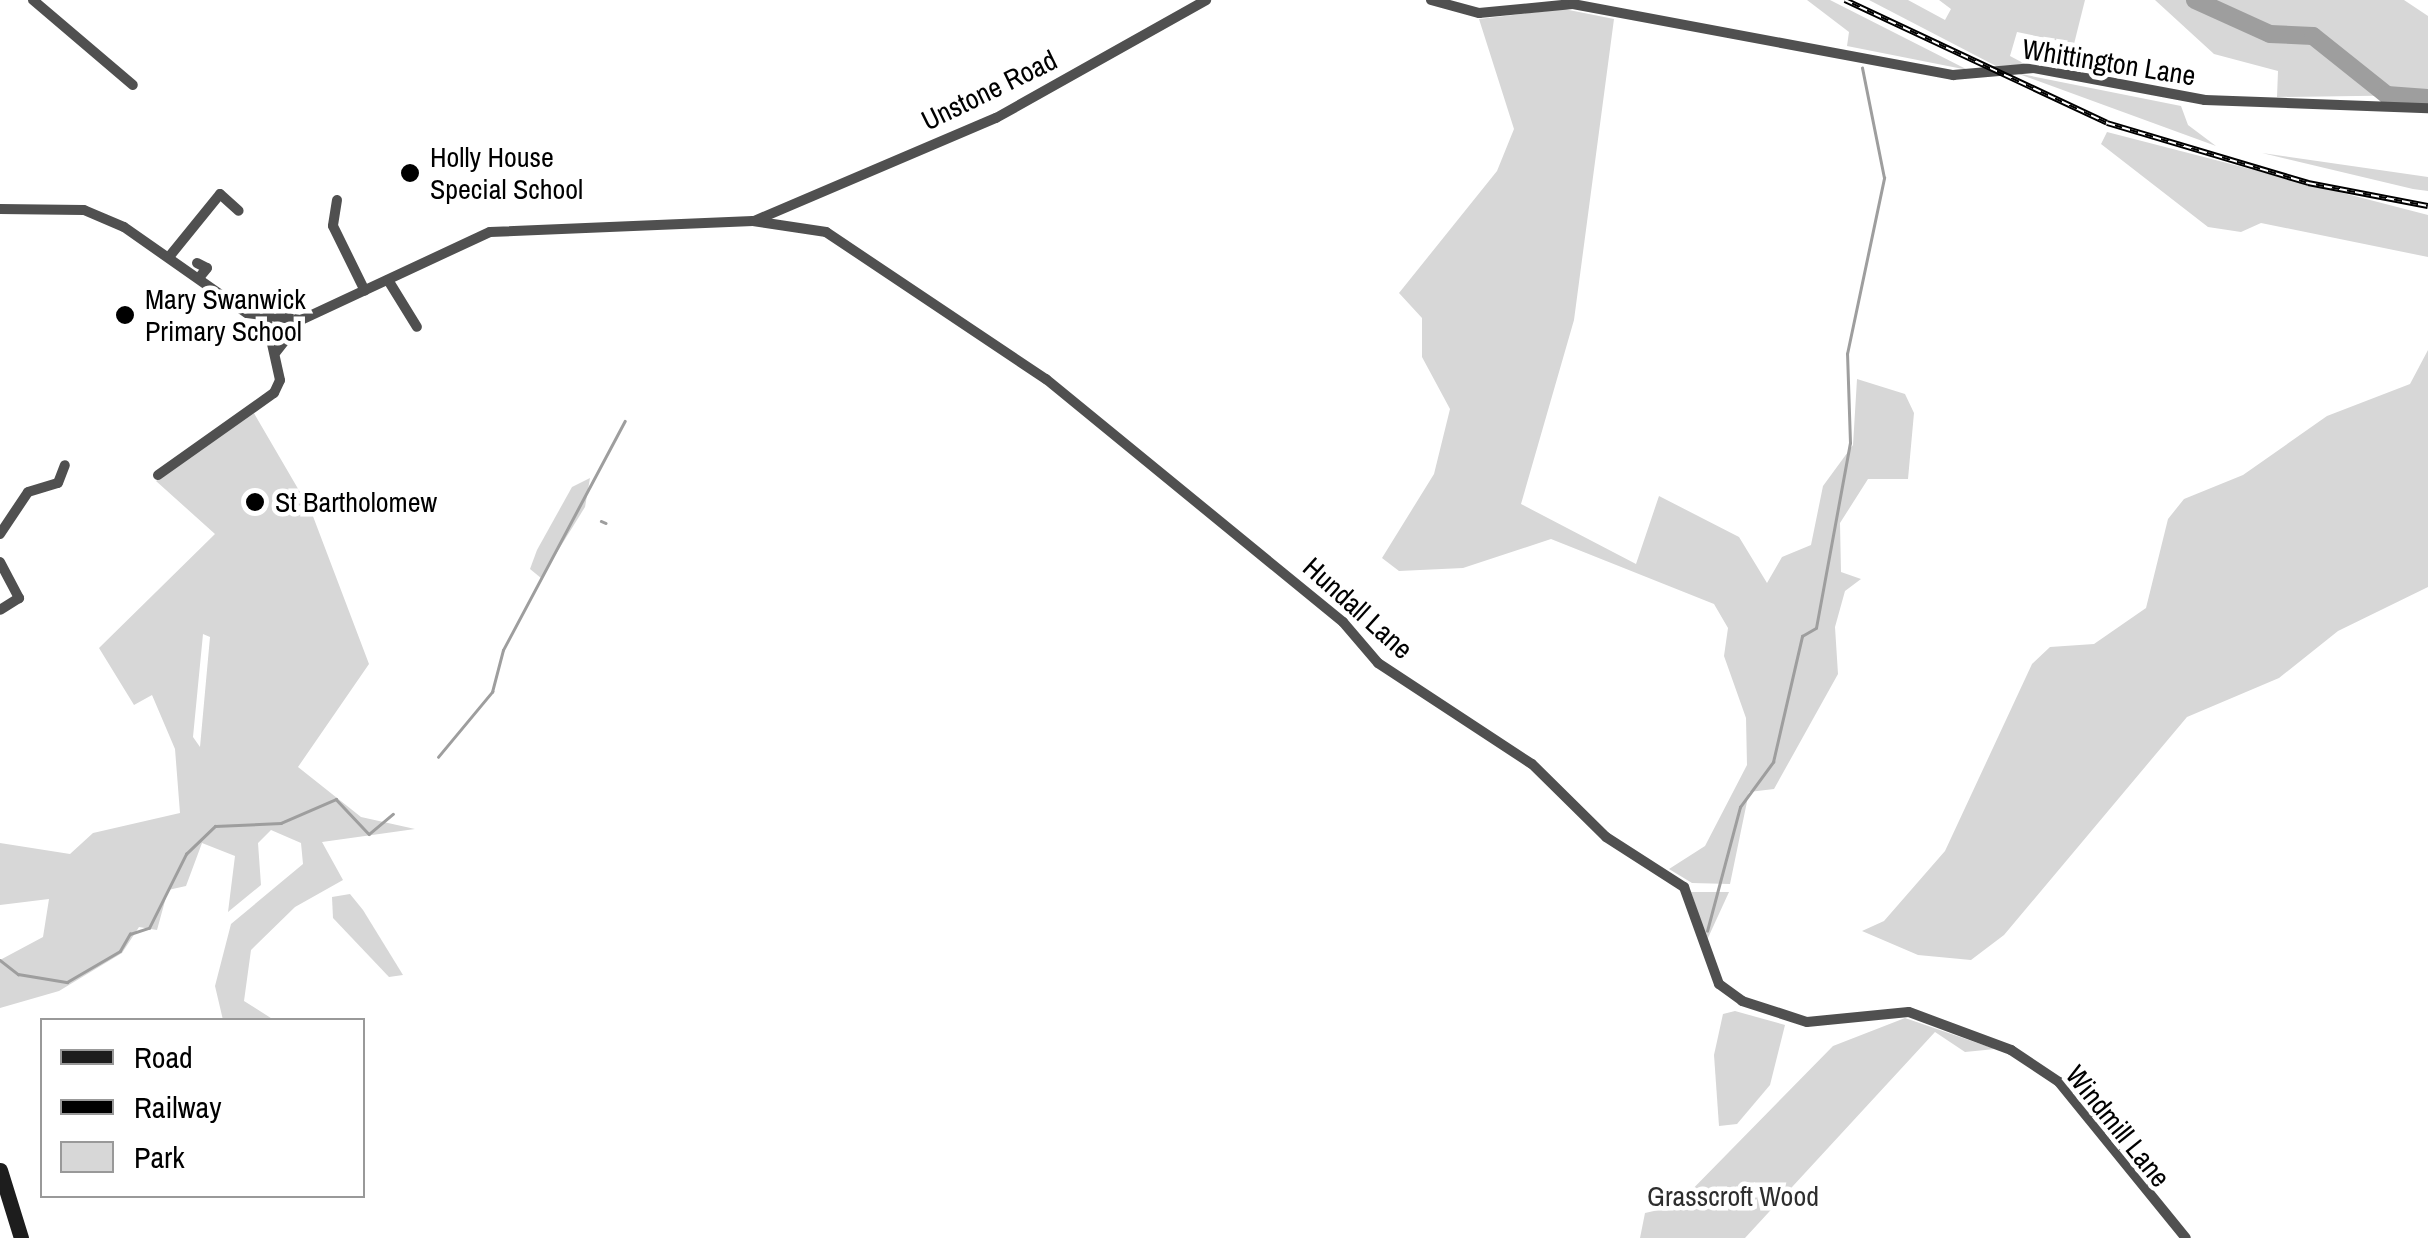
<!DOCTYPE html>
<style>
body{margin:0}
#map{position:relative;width:2428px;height:1238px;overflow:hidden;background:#fff;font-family:"Archivo Narrow",sans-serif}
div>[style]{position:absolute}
.green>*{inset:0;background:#d7d7d7}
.stream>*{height:2.5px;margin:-1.25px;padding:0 1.25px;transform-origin:1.25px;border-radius:1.25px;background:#9e9e9e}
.river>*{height:18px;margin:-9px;padding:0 9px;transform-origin:9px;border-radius:9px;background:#9e9e9e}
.street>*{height:10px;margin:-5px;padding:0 5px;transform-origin:5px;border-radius:5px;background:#505050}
.secondary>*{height:15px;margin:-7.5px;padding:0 7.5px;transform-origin:7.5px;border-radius:7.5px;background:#1d1d1d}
.rail>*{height:6px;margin-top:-3px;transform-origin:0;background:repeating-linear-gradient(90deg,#fff 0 8px,#000 0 16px);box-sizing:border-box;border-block:2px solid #000}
.dots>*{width:28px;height:28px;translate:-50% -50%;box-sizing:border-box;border:5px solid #fff;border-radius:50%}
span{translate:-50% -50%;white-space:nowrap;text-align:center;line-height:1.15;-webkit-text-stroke:9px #fff;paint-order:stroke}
.street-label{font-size:28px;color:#000}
.poi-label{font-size:28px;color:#000}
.left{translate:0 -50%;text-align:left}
.park-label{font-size:28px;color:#2e2e2e}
.legend{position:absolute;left:40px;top:1018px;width:325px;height:180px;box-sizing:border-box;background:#fff;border:2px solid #999;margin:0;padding:12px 18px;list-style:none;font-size:30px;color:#000}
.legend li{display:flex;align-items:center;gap:20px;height:50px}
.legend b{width:50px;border:2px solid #999}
</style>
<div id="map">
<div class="green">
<i style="clip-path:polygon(1807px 0,1830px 0,1968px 70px,1847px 46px,1849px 32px)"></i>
<i style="clip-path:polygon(1869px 0,1908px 0,1945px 20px,1951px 9px,1939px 0,2085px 0,2074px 44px,2017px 32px,2010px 56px,2027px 65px,1996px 66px)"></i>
<i style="clip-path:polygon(2155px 0,2404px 0,2428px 16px,2428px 95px,2277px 97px,2278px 71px,2214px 54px)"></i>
<i style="clip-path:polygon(1564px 9px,1614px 19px,1574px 320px,1521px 504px,1636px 564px,1659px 496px,1739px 537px,1767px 583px,1782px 557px,1811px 545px,1823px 486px,1853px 445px,1857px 379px,1905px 394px,1914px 413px,1908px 479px,1868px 479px,1840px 523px,1841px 572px,1861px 579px,1845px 591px,1835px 627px,1838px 674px,1774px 789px,1749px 792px,1730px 884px,1692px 883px,1669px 869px,1705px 846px,1747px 765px,1746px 718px,1724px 656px,1728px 628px,1714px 604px,1551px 539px,1463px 568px,1399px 571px,1382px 558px,1434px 474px,1450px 409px,1422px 357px,1422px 318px,1399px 293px,1497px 171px,1514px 129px,1479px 19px)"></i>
<i style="clip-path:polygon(2016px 73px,2181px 106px,2188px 125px,2216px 146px)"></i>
<i style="clip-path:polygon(2107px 132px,2428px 215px,2428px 257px,2261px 223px,2241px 232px,2208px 227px,2101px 144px)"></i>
<i style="clip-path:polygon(2262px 153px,2428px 177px,2428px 191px,2413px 189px)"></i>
<i style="clip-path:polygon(2428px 350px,2428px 587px,2338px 631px,2279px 678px,2187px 717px,2004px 935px,1971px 960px,1918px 955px,1862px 931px,1884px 921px,1945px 851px,2032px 664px,2050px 647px,2094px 644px,2146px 608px,2168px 519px,2184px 499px,2243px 475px,2327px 416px,2410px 384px)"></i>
<i style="clip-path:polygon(evenodd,251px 408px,311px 511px,369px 664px,298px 767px,361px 817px,415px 829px,322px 842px,343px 880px,295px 907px,251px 950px,244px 1001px,274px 1020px,223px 1020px,215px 986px,231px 924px,303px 864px,301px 843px,271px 830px,258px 843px,261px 885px,228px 912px,235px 856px,202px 843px,186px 886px,168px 890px,157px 930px,139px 927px,122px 953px,59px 991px,0 1008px,0 960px,43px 937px,49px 899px,0 905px,0 843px,70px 854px,93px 833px,180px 813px,175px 749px,152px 695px,134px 705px,99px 648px,215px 534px,156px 481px,251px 408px,203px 634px,210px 637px,200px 747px,193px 737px,203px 634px)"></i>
<i style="clip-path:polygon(590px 478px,585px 507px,541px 578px,530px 569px,537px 550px,572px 487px)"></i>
<i style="clip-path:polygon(1691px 892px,1729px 892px,1707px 940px)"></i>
<i style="clip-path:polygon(350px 894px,363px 910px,403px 975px,389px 977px,333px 918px,332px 897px)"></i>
<i style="clip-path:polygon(1735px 1011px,1785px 1025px,1770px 1085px,1737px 1124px,1719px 1126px,1714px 1055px,1723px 1014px)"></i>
<i style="clip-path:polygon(1905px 1018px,1995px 1049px,1965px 1052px,1935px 1032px,1745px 1238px,1640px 1238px,1645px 1213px,1676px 1206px,1833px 1046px)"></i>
</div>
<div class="stream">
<i style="left:601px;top:521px;width:5px;rotate:22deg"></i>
<i style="left:438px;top:757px;width:85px;rotate:-50.3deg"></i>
<i style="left:492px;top:692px;width:43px;rotate:-75.3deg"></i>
<i style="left:503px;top:650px;width:259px;rotate:-62deg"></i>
<i style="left:1707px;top:931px;width:128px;rotate:-75.1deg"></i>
<i style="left:1740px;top:807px;width:56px;rotate:-53.7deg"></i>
<i style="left:1773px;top:762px;width:129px;rotate:-77deg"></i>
<i style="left:1802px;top:636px;width:16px;rotate:-30deg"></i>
<i style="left:1816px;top:628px;width:188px;rotate:-79.6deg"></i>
<i style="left:1850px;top:443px;width:89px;rotate:-91.9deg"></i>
<i style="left:1847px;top:354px;width:180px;rotate:-78.1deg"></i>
<i style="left:1884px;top:178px;width:112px;rotate:-101.3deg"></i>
<i style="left:0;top:960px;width:23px;rotate:38deg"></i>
<i style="left:18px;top:974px;width:50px;rotate:9.3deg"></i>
<i style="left:67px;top:982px;width:61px;rotate:-30.3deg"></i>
<i style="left:120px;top:951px;width:20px;rotate:-60deg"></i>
<i style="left:130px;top:934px;width:20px;rotate:-18deg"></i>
<i style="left:149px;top:928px;width:83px;rotate:-63.4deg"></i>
<i style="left:186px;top:854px;width:40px;rotate:-44deg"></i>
<i style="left:215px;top:826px;width:66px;rotate:-2.6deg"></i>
<i style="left:281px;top:823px;width:60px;rotate:-23.6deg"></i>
<i style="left:336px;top:799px;width:48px;rotate:46.7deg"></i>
<i style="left:369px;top:834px;width:31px;rotate:-40deg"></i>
</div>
<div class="river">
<i style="left:2195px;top:0;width:82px;rotate:24.4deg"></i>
<i style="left:2270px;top:34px;width:43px;rotate:2.7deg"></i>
<i style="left:2313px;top:36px;width:95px;rotate:38.6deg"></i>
<i style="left:2387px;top:95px;width:41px;rotate:4.2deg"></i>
</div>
<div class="street">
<i style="left:33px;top:0;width:131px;rotate:40.4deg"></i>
<i style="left:1431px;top:0;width:50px;rotate:15.2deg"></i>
<i style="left:1479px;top:13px;width:94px;rotate:-5.5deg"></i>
<i style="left:1573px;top:4px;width:387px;rotate:10.6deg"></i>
<i style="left:1953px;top:75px;width:81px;rotate:-4.9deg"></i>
<i style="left:2034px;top:68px;width:174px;rotate:10.6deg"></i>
<i style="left:2205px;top:100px;width:223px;rotate:2.1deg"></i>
<i style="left:337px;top:200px;width:26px;rotate:99deg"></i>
<i style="left:333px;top:226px;width:72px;rotate:63.8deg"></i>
<i style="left:0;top:209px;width:84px;rotate:0.7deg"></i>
<i style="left:84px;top:210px;width:43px;rotate:23deg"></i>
<i style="left:124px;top:227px;width:150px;rotate:35deg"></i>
<i style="left:247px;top:313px;width:54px;rotate:7.4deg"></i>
<i style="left:301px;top:320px;width:208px;rotate:-25deg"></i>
<i style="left:490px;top:232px;width:263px;rotate:-2.4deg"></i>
<i style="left:753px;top:221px;width:74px;rotate:8.6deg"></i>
<i style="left:826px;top:232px;width:265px;rotate:33.8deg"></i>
<i style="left:1046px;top:379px;width:384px;rotate:39.3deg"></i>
<i style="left:1343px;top:622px;width:54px;rotate:49.5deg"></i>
<i style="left:1378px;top:663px;width:184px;rotate:33.3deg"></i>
<i style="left:1532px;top:764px;width:104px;rotate:44.6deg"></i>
<i style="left:1606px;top:837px;width:93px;rotate:32.7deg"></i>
<i style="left:1684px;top:887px;width:103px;rotate:70.2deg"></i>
<i style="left:1719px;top:984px;width:29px;rotate:36deg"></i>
<i style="left:1742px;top:1001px;width:68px;rotate:17.9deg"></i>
<i style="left:1807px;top:1022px;width:102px;rotate:-5.6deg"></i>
<i style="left:1909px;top:1012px;width:109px;rotate:20.4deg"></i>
<i style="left:2011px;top:1050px;width:58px;rotate:33.7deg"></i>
<i style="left:2059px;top:1082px;width:201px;rotate:50.9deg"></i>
<i style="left:754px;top:221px;width:263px;rotate:-23.1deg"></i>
<i style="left:996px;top:118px;width:241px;rotate:-29.3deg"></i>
<i style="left:169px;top:257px;width:81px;rotate:-51deg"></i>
<i style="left:220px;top:194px;width:25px;rotate:42deg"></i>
<i style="left:197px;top:263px;width:11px;rotate:27deg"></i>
<i style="left:207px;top:268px;width:13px;rotate:129deg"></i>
<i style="left:388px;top:280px;width:55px;rotate:58.3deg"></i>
<i style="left:276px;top:352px;width:41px;rotate:-52deg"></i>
<i style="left:158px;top:475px;width:142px;rotate:-35.3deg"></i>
<i style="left:274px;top:393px;width:14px;rotate:-65deg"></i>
<i style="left:280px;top:380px;width:65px;rotate:-102.5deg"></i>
<i style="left:0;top:534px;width:50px;rotate:-56.3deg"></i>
<i style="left:28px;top:492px;width:31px;rotate:-17deg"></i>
<i style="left:58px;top:483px;width:19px;rotate:-69deg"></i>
<i style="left:0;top:562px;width:41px;rotate:62.2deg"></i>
<i style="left:19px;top:598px;width:22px;rotate:148deg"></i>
</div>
<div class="secondary">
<i style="left:0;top:1170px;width:71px;rotate:72.8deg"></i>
</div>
<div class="rail">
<i style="left:1845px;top:0;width:289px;rotate:25.1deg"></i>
<i style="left:2107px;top:123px;width:210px;rotate:16.6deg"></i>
<i style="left:2308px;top:183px;width:122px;rotate:10.9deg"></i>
</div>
<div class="dots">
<i style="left:410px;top:173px;background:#000"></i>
<i style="left:125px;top:315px;background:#000"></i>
<i style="left:255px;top:502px;background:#000"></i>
</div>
<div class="street-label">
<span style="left:2109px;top:62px;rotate:9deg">Whittington Lane</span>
<span style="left:989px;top:90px;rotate:-26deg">Unstone Road</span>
<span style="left:1358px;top:608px;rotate:42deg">Hundall Lane</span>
<span style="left:2118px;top:1126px;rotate:51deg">Windmill Lane</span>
</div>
<div class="poi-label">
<span class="left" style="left:430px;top:173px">Holly House<br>Special School</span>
<span class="left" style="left:145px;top:315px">Mary Swanwick<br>Primary School</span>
<span class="left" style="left:275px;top:502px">St Bartholomew</span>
</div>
<div class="park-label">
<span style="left:1733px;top:1196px">Grasscroft Wood</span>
</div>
<ul class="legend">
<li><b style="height:12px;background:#1d1d1d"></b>Road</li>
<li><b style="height:12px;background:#000"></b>Railway</li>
<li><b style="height:28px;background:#d7d7d7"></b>Park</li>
</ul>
</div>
